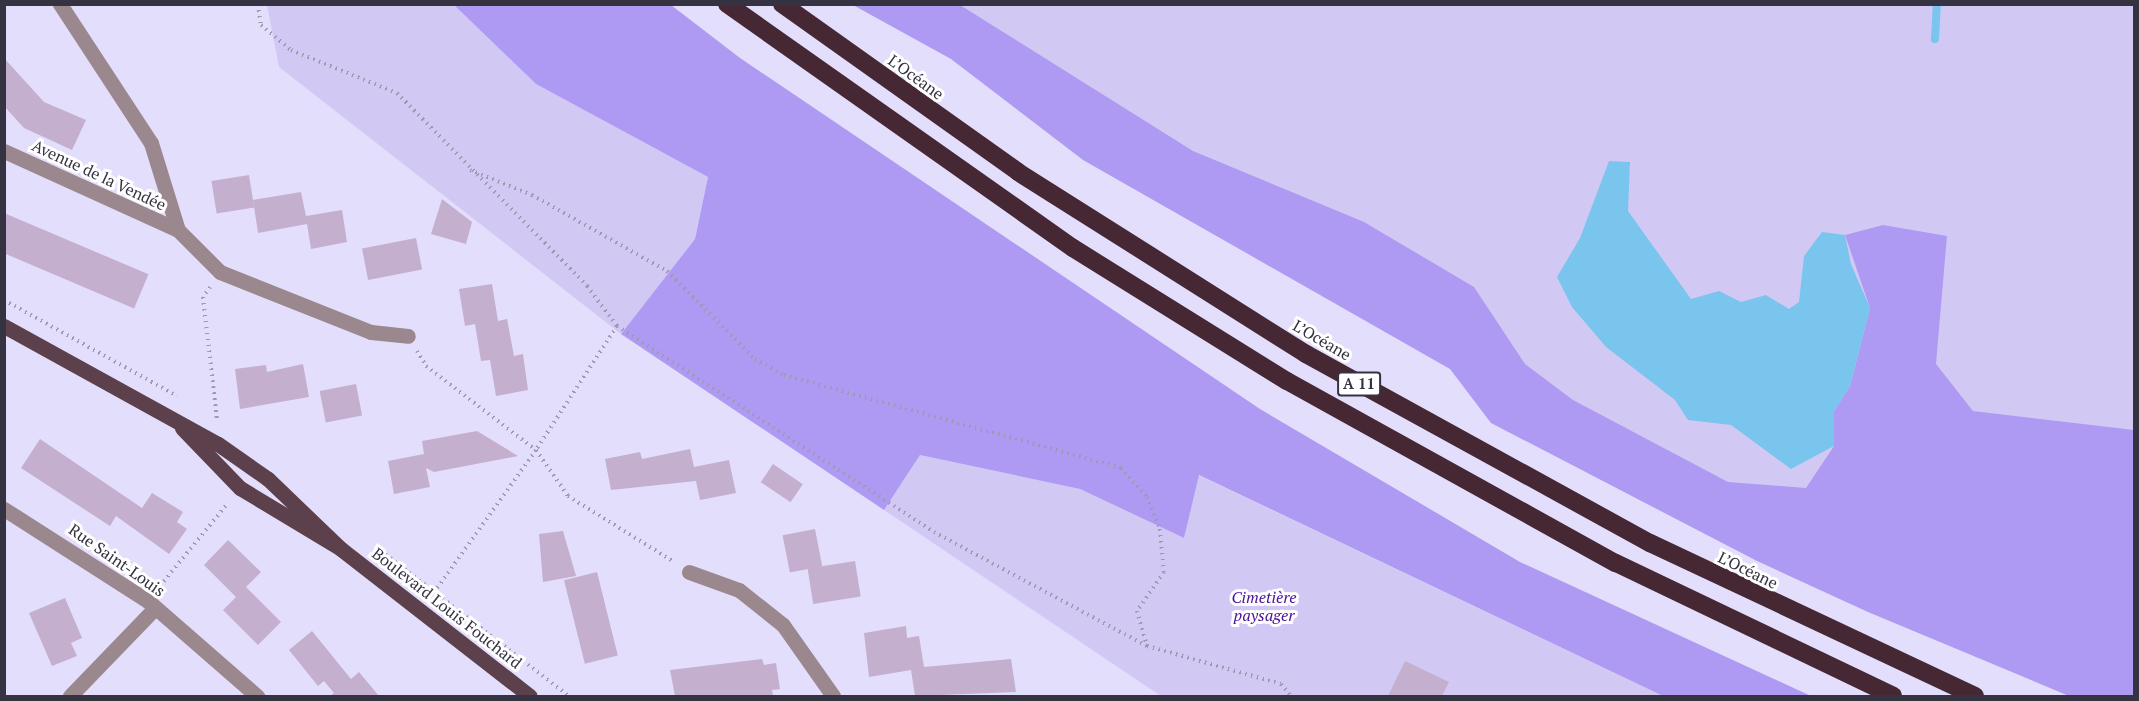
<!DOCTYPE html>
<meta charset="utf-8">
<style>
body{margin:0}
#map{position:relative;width:2139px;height:701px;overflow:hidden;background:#e3defb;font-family:"PT Serif",serif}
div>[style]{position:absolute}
.green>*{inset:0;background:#d1c9f4}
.forest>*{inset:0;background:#af9af3}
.water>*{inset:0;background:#79c5ee}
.stream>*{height:8px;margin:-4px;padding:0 4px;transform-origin:4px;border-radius:4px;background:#79c5ee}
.building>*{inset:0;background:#c4afcf;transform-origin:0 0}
.path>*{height:4px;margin-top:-2px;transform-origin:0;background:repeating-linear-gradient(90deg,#9e99b1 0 1.5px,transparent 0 6px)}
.minor>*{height:15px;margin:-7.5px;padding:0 7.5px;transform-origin:7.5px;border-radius:7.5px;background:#9a888e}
.major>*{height:15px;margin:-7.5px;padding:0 7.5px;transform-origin:7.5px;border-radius:7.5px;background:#5c404b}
.highway>*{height:18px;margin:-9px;padding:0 9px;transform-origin:9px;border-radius:9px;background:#462734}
span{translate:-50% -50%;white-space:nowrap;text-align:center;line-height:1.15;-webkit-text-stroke:6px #fff;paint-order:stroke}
.shield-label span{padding:2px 4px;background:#fff;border:2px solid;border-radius:4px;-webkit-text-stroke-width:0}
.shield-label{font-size:15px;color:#353241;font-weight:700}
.street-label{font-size:16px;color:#353241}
.park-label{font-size:16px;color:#4b1197;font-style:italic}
.frame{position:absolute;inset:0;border:6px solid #353241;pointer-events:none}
</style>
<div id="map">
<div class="green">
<i style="clip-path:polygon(267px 5px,454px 5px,536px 84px,708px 177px,695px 239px,621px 334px,279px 67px)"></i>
<i style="clip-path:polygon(896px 5px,2134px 5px,2134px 664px,1783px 530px)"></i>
<i style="clip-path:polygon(920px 455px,1080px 489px,1184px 538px,1198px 475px,1663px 696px,1161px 696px,884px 510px)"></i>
</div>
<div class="forest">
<i style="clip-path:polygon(454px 5px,671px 5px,740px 58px,1260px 409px,1520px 562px,1811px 696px,1663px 696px,1199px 475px,1184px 538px,1080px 489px,920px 455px,884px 510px,621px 334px,695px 239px,708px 177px,536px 84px)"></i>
<i style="clip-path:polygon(853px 5px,960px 5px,1193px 151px,1364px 222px,1474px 287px,1525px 364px,1573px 400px,1728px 482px,1806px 488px,1834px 446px,1834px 411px,1850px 386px,1870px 308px,1845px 235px,1883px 225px,1947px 236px,1936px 364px,1973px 411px,2134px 430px,2134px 696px,2069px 696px,1868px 612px,1757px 561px,1491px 423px,1450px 369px,1083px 160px,951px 59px)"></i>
</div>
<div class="water">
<i style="clip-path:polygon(1609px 161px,1630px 162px,1628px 211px,1691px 299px,1719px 291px,1741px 302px,1766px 295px,1789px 309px,1799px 302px,1804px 256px,1822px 232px,1845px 235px,1851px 264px,1870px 308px,1850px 386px,1834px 411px,1834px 446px,1791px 469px,1731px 425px,1688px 420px,1675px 400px,1606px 347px,1572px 307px,1557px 277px,1580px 238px)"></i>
</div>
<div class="stream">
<i style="left:1935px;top:39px;width:35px;rotate:-87deg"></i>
</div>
<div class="building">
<i style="clip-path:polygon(4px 58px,44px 102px,86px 120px,72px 150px,24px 128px,4px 106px)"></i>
<i style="left:249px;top:175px;width:33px;height:38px;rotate:81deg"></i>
<i style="clip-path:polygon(301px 192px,306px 216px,342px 210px,347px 242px,311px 249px,307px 224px,258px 233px,253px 200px)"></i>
<i style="clip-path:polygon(442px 199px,472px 222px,466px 244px,431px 234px)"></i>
<i style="left:4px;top:213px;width:157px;height:37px;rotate:23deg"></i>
<i style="left:416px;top:238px;width:32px;height:55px;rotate:79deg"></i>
<i style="clip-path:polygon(492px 284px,498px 321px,507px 319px,514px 356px,523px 354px,528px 390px,496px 396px,490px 360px,481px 361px,475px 324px,465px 326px,459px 289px)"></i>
<i style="clip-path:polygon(303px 364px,309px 397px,240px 409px,235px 369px,266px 365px,267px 372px)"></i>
<i style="left:356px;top:384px;width:32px;height:37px;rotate:79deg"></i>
<i style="clip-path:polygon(477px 431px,518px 456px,434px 472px,426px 468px,430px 487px,394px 494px,388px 461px,424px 454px,422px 441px)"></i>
<i style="clip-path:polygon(40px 439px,142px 508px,152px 493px,183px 512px,177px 522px,187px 529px,169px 554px,116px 516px,110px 526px,21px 468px)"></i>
<i style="clip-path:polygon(690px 449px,694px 467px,729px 460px,736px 493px,700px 500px,696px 481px,611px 490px,605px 459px,640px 452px,642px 459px)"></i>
<i style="left:773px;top:464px;width:36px;height:22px;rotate:34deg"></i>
<i style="left:815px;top:529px;width:38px;height:33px;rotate:79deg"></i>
<i style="clip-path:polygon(563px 531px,576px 576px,543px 582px,539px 534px)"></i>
<i style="clip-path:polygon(228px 540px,261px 572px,246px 587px,281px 622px,258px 645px,223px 610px,236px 597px,204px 565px)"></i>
<i style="left:855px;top:561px;width:36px;height:48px;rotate:81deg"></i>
<i style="left:597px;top:572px;width:86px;height:34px;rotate:76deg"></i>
<i style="clip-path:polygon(65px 598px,82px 638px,71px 643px,77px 656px,52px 666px,29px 613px)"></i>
<i style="clip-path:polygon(906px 626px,907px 638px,919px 636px,924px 667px,1011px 659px,1016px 692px,915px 696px,911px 670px,869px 677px,864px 633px)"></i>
<i style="clip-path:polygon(312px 631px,351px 679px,359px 672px,379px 696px,330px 696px,334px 693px,324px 681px,318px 686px,289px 650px)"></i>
<i style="clip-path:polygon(762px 659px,764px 665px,776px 663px,780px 689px,772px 690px,773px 696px,675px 696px,670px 670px)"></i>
<i style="clip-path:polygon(1405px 661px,1449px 682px,1442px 696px,1388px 696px)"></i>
</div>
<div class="path">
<i style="left:258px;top:4px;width:21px;rotate:82deg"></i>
<i style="left:261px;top:25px;width:39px;rotate:40deg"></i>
<i style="left:291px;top:50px;width:114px;rotate:22.1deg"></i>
<i style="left:397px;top:93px;width:271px;rotate:45.4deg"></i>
<i style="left:587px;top:286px;width:50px;rotate:53.1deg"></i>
<i style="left:617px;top:326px;width:378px;rotate:33deg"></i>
<i style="left:934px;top:532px;width:242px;rotate:28.2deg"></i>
<i style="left:470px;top:170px;width:67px;rotate:22deg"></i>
<i style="left:532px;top:195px;width:155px;rotate:29.4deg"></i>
<i style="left:667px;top:271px;width:124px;rotate:45deg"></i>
<i style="left:755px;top:359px;width:33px;rotate:29deg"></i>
<i style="left:784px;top:375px;width:350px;rotate:15.4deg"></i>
<i style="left:1121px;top:468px;width:39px;rotate:48deg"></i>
<i style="left:1147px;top:497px;width:35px;rotate:68deg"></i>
<i style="left:1160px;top:529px;width:43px;rotate:84.7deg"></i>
<i style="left:1164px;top:572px;width:47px;rotate:124.7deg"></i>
<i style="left:1137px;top:611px;width:36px;rotate:74deg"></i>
<i style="left:1147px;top:646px;width:139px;rotate:15.8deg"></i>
<i style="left:1281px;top:684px;width:16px;rotate:50deg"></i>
<i style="left:210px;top:287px;width:12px;rotate:125deg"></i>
<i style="left:203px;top:297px;width:124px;rotate:83.5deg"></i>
<i style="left:4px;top:300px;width:198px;rotate:29deg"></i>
<i style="left:617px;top:326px;width:148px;rotate:123.2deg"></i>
<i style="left:536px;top:450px;width:56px;rotate:55.2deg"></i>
<i style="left:568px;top:496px;width:125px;rotate:31.9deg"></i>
<i style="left:417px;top:351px;width:17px;rotate:59deg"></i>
<i style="left:426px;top:366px;width:138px;rotate:37.4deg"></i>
<i style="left:536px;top:450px;width:173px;rotate:125.6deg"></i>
<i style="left:376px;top:547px;width:244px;rotate:37.7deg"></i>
<i style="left:160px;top:586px;width:106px;rotate:-50.7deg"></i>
</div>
<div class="minor">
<i style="left:60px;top:4px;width:166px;rotate:56.8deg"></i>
<i style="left:151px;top:143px;width:91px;rotate:72.8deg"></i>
<i style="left:4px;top:151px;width:191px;rotate:24.4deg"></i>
<i style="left:178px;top:230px;width:59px;rotate:45deg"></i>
<i style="left:220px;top:272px;width:162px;rotate:21.7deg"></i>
<i style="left:371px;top:332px;width:37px;rotate:6deg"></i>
<i style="left:4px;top:509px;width:171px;rotate:32.6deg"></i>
<i style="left:148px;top:601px;width:145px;rotate:41.1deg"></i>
<i style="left:689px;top:572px;width:53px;rotate:19.8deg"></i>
<i style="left:739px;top:590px;width:56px;rotate:38.5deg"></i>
<i style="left:783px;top:625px;width:87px;rotate:54.8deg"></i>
<i style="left:70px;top:696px;width:122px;rotate:-46deg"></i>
</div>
<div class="major">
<i style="left:4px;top:326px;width:244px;rotate:28.9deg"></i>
<i style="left:218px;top:444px;width:61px;rotate:35deg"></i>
<i style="left:268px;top:479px;width:101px;rotate:43.8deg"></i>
<i style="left:182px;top:428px;width:83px;rotate:46deg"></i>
<i style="left:240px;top:488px;width:118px;rotate:31.1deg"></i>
<i style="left:341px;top:549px;width:239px;rotate:37.9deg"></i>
</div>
<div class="highway">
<i style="left:727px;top:4px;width:423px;rotate:35.2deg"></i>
<i style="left:1073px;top:248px;width:252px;rotate:31.9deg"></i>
<i style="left:1287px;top:381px;width:376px;rotate:29deg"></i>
<i style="left:1616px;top:563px;width:307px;rotate:25.6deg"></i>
<i style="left:782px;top:4px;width:290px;rotate:35.4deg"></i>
<i style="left:1018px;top:172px;width:341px;rotate:32.3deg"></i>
<i style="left:1306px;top:354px;width:393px;rotate:28.8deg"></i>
<i style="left:1650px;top:543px;width:359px;rotate:25.2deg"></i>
</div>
<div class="shield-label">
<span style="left:1359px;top:384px">A 11</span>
</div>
<div class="street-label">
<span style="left:916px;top:77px;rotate:36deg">L’Océane</span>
<span style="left:99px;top:175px;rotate:25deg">Avenue de la Vendée</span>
<span style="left:1322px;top:340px;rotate:30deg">L’Océane</span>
<span style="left:117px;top:560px;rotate:35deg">Rue Saint-Louis</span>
<span style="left:1748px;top:570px;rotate:26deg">L’Océane</span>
<span style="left:447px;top:608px;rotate:38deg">Boulevard Louis Fouchard</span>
</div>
<div class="park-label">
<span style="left:1264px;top:606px">Cimetière<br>paysager</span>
</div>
<div class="frame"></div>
</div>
